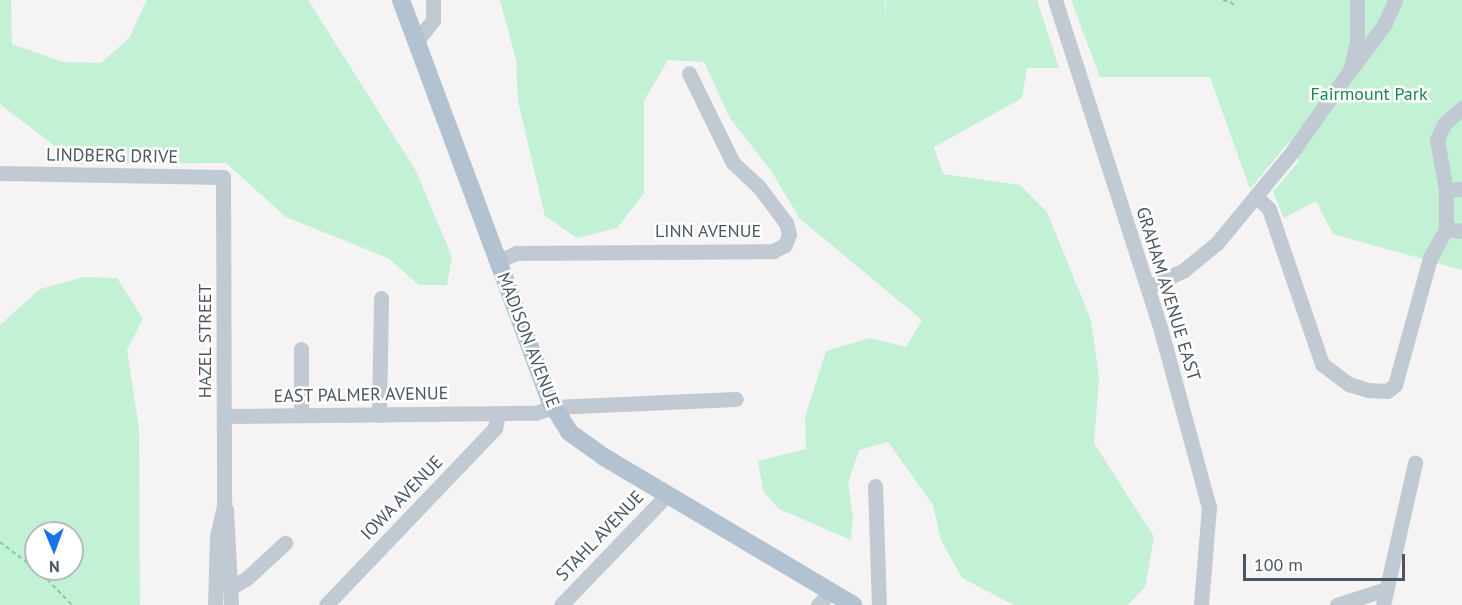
<!DOCTYPE html>
<style>
body{margin:0}
#map{position:relative;width:1462px;height:605px;overflow:hidden;background:#f5f3f3;font-family:"PT Sans",sans-serif}
div>[style]{position:absolute}
.green>*{inset:0;background:#c3f1d5}
.path>*{height:2px;margin-top:-1px;transform-origin:0;background:repeating-linear-gradient(90deg,#7ad0a6 0 4.5px,transparent 0 7.5px)}
.minor>*{height:15px;margin:-7.5px;padding:0 7.5px;transform-origin:7.5px;border-radius:7.5px;background:#c1cad2}
.major>*{height:18px;margin:-9px;padding:0 9px;transform-origin:9px;border-radius:9px;background:#b3c2d1}
span{translate:-50% -50%;white-space:nowrap;text-align:center;line-height:1.15;-webkit-text-stroke:5px #fff;paint-order:stroke}
.park-label{font-size:18px;color:#17864f}
.street-label{font-size:18px;color:#4a5661}
.north{position:absolute;left:24px;top:521px;width:60px;height:60px;box-sizing:border-box;background:#fff;border:2px solid #b7bbc0;border-radius:50%;rotate:179deg;font-size:16px;font-weight:700;line-height:24px;text-align:center;color:#4a5661}
.north::after{content:'';display:block;margin:auto;width:21px;height:27px;background:#1a73e8;clip-path:polygon(50% 0,100% 100%,50% 72%,0 100%)}
.scale{position:absolute;left:1243px;top:554px;width:162px;height:27px;box-sizing:border-box;border:3px solid #4a5661;border-top:0;padding-left:8px;font-size:18px;line-height:21px;white-space:nowrap;color:#4a5661;-webkit-text-stroke:4px #fff;paint-order:stroke}
</style>
<div id="map">
<div class="green">
<i style="clip-path:polygon(0 0,11px 0,12px 44px,63px 62px,101px 63px,129px 38px,147px 0,308px 0,416px 171px,452px 257px,447px 285px,419px 285px,388px 258px,286px 217px,226px 163px,78px 164px,0 104px)"></i>
<i style="clip-path:polygon(500px 0,885px 0,886px 21px,886px 0,1037px 0,1059px 68px,1027px 68px,1022px 98px,934px 147px,943px 174px,1020px 185px,1047px 212px,1091px 320px,1099px 378px,1094px 443px,1154px 537px,1145px 587px,1128px 605px,1014px 605px,962px 578px,941px 540px,933px 505px,888px 442px,859px 450px,848px 483px,853px 517px,851px 540px,779px 509px,763px 491px,758px 461px,806px 449px,805px 417px,826px 351px,870px 338px,906px 347px,922px 320px,799px 218px,772px 172px,730px 118px,704px 62px,668px 60px,644px 101px,644px 193px,617px 228px,577px 238px,545px 216px,518px 101px,516px 60px)"></i>
<i style="clip-path:polygon(1071px 0,1462px 0,1462px 270px,1333px 234px,1316px 201px,1284px 218px,1273px 192px,1299px 161px,1289px 142px,1250px 189px,1210px 77px,1100px 77px)"></i>
<i style="clip-path:polygon(evenodd,84px 277px,117px 278px,143px 319px,127px 350px,139px 428px,140px 605px,0 605px,0 325px,40px 289px,84px 277px,36px 533px,72px 533px,72px 569px,36px 569px,36px 533px)"></i>
</div>
<div class="path">
<i style="left:1223px;top:0;width:12px;rotate:20deg"></i>
<i style="left:0;top:542px;width:53px;rotate:37.3deg"></i>
<i style="left:42px;top:574px;width:43px;rotate:45.9deg"></i>
</div>
<div class="minor">
<i style="left:1055px;top:0;width:343px;rotate:72.2deg"></i>
<i style="left:1160px;top:327px;width:187px;rotate:74.8deg"></i>
<i style="left:1209px;top:507px;width:98px;rotate:94.7deg"></i>
<i style="left:416px;top:42px;width:28px;rotate:-52deg"></i>
<i style="left:433px;top:20px;width:20px;rotate:-90deg"></i>
<i style="left:1352px;top:68px;width:54px;rotate:-53.3deg"></i>
<i style="left:1384px;top:25px;width:27px;rotate:-66deg"></i>
<i style="left:0;top:173px;width:223px;rotate:1deg"></i>
<i style="left:223px;top:177px;width:329px;rotate:89.8deg"></i>
<i style="left:224px;top:506px;width:32px;rotate:103deg"></i>
<i style="left:217px;top:537px;width:68px;rotate:91.7deg"></i>
<i style="left:1446px;top:190px;width:16px;rotate:-4deg"></i>
<i style="left:1257px;top:197px;width:17px;rotate:45deg"></i>
<i style="left:1269px;top:209px;width:164px;rotate:71.1deg"></i>
<i style="left:1322px;top:364px;width:34px;rotate:37deg"></i>
<i style="left:1349px;top:384px;width:20px;rotate:18deg"></i>
<i style="left:1368px;top:390px;width:19px;rotate:3deg"></i>
<i style="left:1387px;top:391px;width:10px;rotate:-37deg"></i>
<i style="left:1395px;top:385px;width:132px;rotate:-74.6deg"></i>
<i style="left:1430px;top:258px;width:33px;rotate:-61deg"></i>
<i style="left:1446px;top:229px;width:39px;rotate:-90deg"></i>
<i style="left:1446px;top:190px;width:51px;rotate:-100.2deg"></i>
<i style="left:1437px;top:140px;width:17px;rotate:-66deg"></i>
<i style="left:1444px;top:124px;width:24px;rotate:-42deg"></i>
<i style="left:1446px;top:229px;width:16px;rotate:7deg"></i>
<i style="left:498px;top:261px;width:20px;rotate:-24deg"></i>
<i style="left:516px;top:253px;width:257px;rotate:-0.4deg"></i>
<i style="left:773px;top:251px;width:13px;rotate:-27deg"></i>
<i style="left:785px;top:245px;width:12px;rotate:-70deg"></i>
<i style="left:789px;top:234px;width:11px;rotate:-105deg"></i>
<i style="left:786px;top:223px;width:45px;rotate:-126.9deg"></i>
<i style="left:759px;top:187px;width:35px;rotate:-137deg"></i>
<i style="left:733px;top:163px;width:100px;rotate:-116.1deg"></i>
<i style="left:1148px;top:287px;width:40px;rotate:-25deg"></i>
<i style="left:1184px;top:270px;width:43px;rotate:-39.3deg"></i>
<i style="left:1217px;top:243px;width:118px;rotate:-50.5deg"></i>
<i style="left:1292px;top:152px;width:100px;rotate:-54.7deg"></i>
<i style="left:1350px;top:70px;width:29px;rotate:-76deg"></i>
<i style="left:1357px;top:42px;width:42px;rotate:-90deg"></i>
<i style="left:301px;top:415px;width:66px;rotate:-90deg"></i>
<i style="left:379px;top:415px;width:117px;rotate:-89deg"></i>
<i style="left:224px;top:416px;width:312px;rotate:-0.6deg"></i>
<i style="left:536px;top:413px;width:17px;rotate:-21deg"></i>
<i style="left:552px;top:407px;width:184px;rotate:-2.5deg"></i>
<i style="left:875px;top:486px;width:119px;rotate:88.1deg"></i>
<i style="left:226px;top:509px;width:96px;rotate:87deg"></i>
<i style="left:230px;top:588px;width:20px;rotate:-30deg"></i>
<i style="left:247px;top:578px;width:52px;rotate:-42.6deg"></i>
<i style="left:326px;top:605px;width:245px;rotate:-46.3deg"></i>
<i style="left:495px;top:428px;width:14px;rotate:-78deg"></i>
<i style="left:561px;top:605px;width:153px;rotate:-46.1deg"></i>
<i style="left:818px;top:605px;width:18px;rotate:-47deg"></i>
<i style="left:1337px;top:605px;width:52px;rotate:-18.1deg"></i>
<i style="left:1383px;top:605px;width:146px;rotate:-77.3deg"></i>
</div>
<div class="major">
<i style="left:401px;top:0;width:428px;rotate:69.6deg"></i>
<i style="left:550px;top:401px;width:36px;rotate:58deg"></i>
<i style="left:569px;top:432px;width:43px;rotate:35.5deg"></i>
<i style="left:604px;top:457px;width:290px;rotate:30.7deg"></i>
</div>
<div class="park-label">
<span style="left:1369px;top:94px">Fairmount Park</span>
</div>
<div class="street-label">
<span style="left:112px;top:156px;rotate:1deg">LINDBERG DRIVE</span>
<span style="left:708px;top:231px">LINN AVENUE</span>
<span style="left:1168px;top:294px;rotate:73deg">GRAHAM AVENUE EAST</span>
<span style="left:528px;top:340px;rotate:69deg">MADISON AVENUE</span>
<span style="left:205px;top:341px;rotate:-90deg">HAZEL STREET</span>
<span style="left:361px;top:395px;rotate:-1deg">EAST PALMER AVENUE</span>
<span style="left:402px;top:498px;rotate:-46deg">IOWA AVENUE</span>
<span style="left:600px;top:536px;rotate:-46deg">STAHL AVENUE</span>
</div>
<div class="north">N</div>
<div class="scale">100 m</div>
</div>
